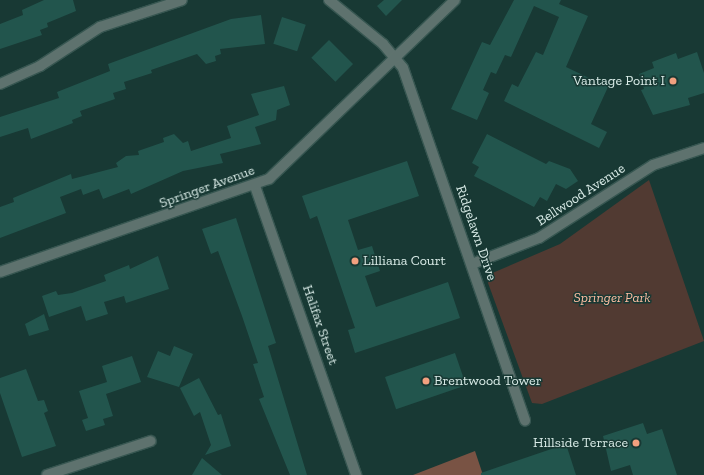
<!DOCTYPE html>
<style>
body{margin:0}
#map{position:relative;width:704px;height:475px;overflow:hidden;background:#183934;font-family:"Zilla Slab",serif}
div>[style]{position:absolute}
.green>*{inset:0;background:#513a32}
.forest>*{inset:0;background:#795344}
.building>*{inset:0;background:#22554d;transform-origin:0 0}
.roads{filter:drop-shadow(1px 0 #375651) drop-shadow(-1px 0 #375651) drop-shadow(0 1px #375651) drop-shadow(0 -1px #375651)}
.minor>*{height:10px;margin:-5px;padding:0 5px;transform-origin:5px;border-radius:5px;background:#5e726e}
.tertiary>*{height:10px;margin:-5px;padding:0 5px;transform-origin:5px;border-radius:5px;background:#5e726e}
.dots>*{width:11px;height:11px;translate:-50% -50%;box-sizing:border-box;border:2px solid #183934;border-radius:50%}
span{translate:-50% -50%;white-space:nowrap;text-align:center;line-height:1.15;-webkit-text-stroke:3px #183934;paint-order:stroke}
.poi-label{font-size:14px;color:#daece8}
.right{translate:-100% -50%;text-align:right}
.left{translate:0 -50%;text-align:left}
.street-label{font-size:14px;color:#daece8}
.park-label{font-size:14px;color:#febca1;font-style:italic}
</style>
<div id="map">
<div class="green">
<i style="clip-path:polygon(649px 180px,704px 341px,542px 404px,532px 403px,488px 283px,490px 274px,560px 244px)"></i>
</div>
<div class="forest">
<i style="clip-path:polygon(475px 451px,483px 475px,413px 475px)"></i>
</div>
<div class="building">
<i style="clip-path:polygon(44px 0,73px 0,76px 11px,47px 23px,48px 27px,40px 30px,42px 35px,0 49px,0 24px,23px 15px,22px 10px)"></i>
<i style="clip-path:polygon(384px 0,402px 0,386px 16px,377px 6px)"></i>
<i style="clip-path:polygon(514px 0,561px 0,559px 4px,588px 16px,566px 67px,608px 87px,591px 124px,607px 132px,599px 148px,504px 101px,512px 84px,518px 87px,536px 52px,543px 55px,559px 17px,534px 6px,511px 57px,505px 55px,496px 74px,491px 72px,483px 90px,489px 93px,477px 120px,451px 109px,482px 42px,490px 45px)"></i>
<i style="clip-path:polygon(261px 15px,265px 44px,220px 49px,221px 54px,215px 56px,216px 61px,206px 64px,197px 54px,151px 70px,152px 73px,124px 82px,126px 89px,113px 93px,115px 99px,80px 111px,82px 116px,72px 120px,73px 123px,31px 139px,28px 128px,0 137px,0 117px,59px 98px,57px 92px,110px 71px,108px 64px,231px 19px)"></i>
<i style="left:282px;top:17px;width:25px;height:28px;rotate:18deg"></i>
<i style="left:329px;top:40px;width:34px;height:25px;rotate:45deg"></i>
<i style="clip-path:polygon(697px 52px,704px 73px,704px 93px,688px 98px,690px 105px,653px 115px,641px 90px,644px 89px,639px 74px,654px 68px,652px 62px,676px 53px,678px 59px)"></i>
<i style="clip-path:polygon(284px 86px,290px 105px,277px 110px,276px 120px,255px 127px,261px 144px,220px 154px,223px 163px,183px 171px,131px 194px,129px 189px,103px 199px,99px 189px,83px 195px,81px 189px,60px 197px,66px 213px,0 238px,0 207px,14px 202px,13px 198px,71px 174px,72px 179px,118px 167px,116px 163px,126px 156px,139px 155px,138px 151px,164px 142px,163px 138px,174px 134px,183px 143px,188px 141px,191px 151px,231px 138px,227px 126px,259px 115px,251px 94px)"></i>
<i style="clip-path:polygon(487px 134px,546px 164px,549px 161px,570px 169px,578px 181px,566px 189px,556px 184px,547px 201px,540px 197px,534px 207px,474px 176px,479px 167px,472px 163px)"></i>
<i style="clip-path:polygon(407px 161px,419px 196px,348px 220px,358px 250px,372px 246px,380px 271px,365px 276px,376px 307px,448px 282px,460px 318px,355px 353px,348px 330px,355px 328px,317px 216px,310px 219px,302px 196px)"></i>
<i style="clip-path:polygon(236px 218px,276px 343px,268px 346px,307px 475px,290px 475px,259px 399px,264px 397px,253px 364px,258px 363px,242px 316px,218px 251px,211px 254px,202px 229px)"></i>
<i style="clip-path:polygon(158px 256px,169px 289px,126px 303px,124px 296px,104px 302px,108px 314px,86px 321px,81px 306px,49px 317px,42px 296px,56px 291px,58px 295px,72px 293px,106px 281px,104px 275px,129px 265px,130px 269px)"></i>
<i style="clip-path:polygon(44px 314px,49px 330px,29px 336px,25px 324px)"></i>
<i style="clip-path:polygon(174px 346px,193px 354px,179px 387px,147px 377px,158px 351px,170px 356px)"></i>
<i style="left:455px;top:353px;width:34px;height:74px;rotate:71deg"></i>
<i style="clip-path:polygon(132px 356px,141px 382px,106px 394px,113px 416px,103px 419px,105px 425px,86px 431px,82px 420px,88px 418px,79px 391px,107px 382px,102px 366px)"></i>
<i style="clip-path:polygon(26px 369px,38px 401px,44px 400px,48px 411px,44px 413px,56px 446px,22px 457px,0 393px,0 378px)"></i>
<i style="clip-path:polygon(199px 378px,218px 415px,221px 414px,231px 446px,205px 455px,211px 445px,200px 412px,194px 416px,180px 388px)"></i>
<i style="clip-path:polygon(643px 423px,647px 434px,662px 429px,677px 475px,633px 475px,630px 465px,611px 471px,603px 436px)"></i>
<i style="clip-path:polygon(566px 444px,576px 475px,481px 475px,481px 473px)"></i>
<i style="clip-path:polygon(202px 458px,222px 475px,192px 475px)"></i>
</div>
<div class="roads">
<div class="minor">
<i style="left:329px;top:0;width:70px;rotate:39.2deg"></i>
<i style="left:383px;top:44px;width:31px;rotate:50deg"></i>
<i style="left:403px;top:68px;width:373px;rotate:70.9deg"></i>
<i style="left:0;top:84px;width:44px;rotate:-24.2deg"></i>
<i style="left:40px;top:66px;width:72px;rotate:-33deg"></i>
<i style="left:100px;top:27px;width:86px;rotate:-18.2deg"></i>
<i style="left:255px;top:186px;width:306px;rotate:70.7deg"></i>
<i style="left:472px;top:264px;width:72px;rotate:-21.2deg"></i>
<i style="left:539px;top:238px;width:135px;rotate:-32.6deg"></i>
<i style="left:653px;top:165px;width:54px;rotate:-18.4deg"></i>
<i style="left:47px;top:475px;width:109px;rotate:-18.1deg"></i>
</div>
<div class="tertiary">
<i style="left:0;top:272px;width:285px;rotate:-19.1deg"></i>
<i style="left:269px;top:179px;width:258px;rotate:-43.9deg"></i>
</div>
</div>
<div class="dots">
<i style="left:673px;top:81px;background:#f2a07f"></i>
<i style="left:355px;top:261px;background:#f2a07f"></i>
<i style="left:426px;top:381px;background:#f2a07f"></i>
<i style="left:636px;top:443px;background:#f2a07f"></i>
</div>
<div class="poi-label">
<span class="right" style="left:665px;top:81px">Vantage Point I</span>
<span class="left" style="left:363px;top:261px">Lilliana Court</span>
<span class="left" style="left:434px;top:381px">Brentwood Tower</span>
<span class="right" style="left:628px;top:443px">Hillside Terrace</span>
</div>
<div class="street-label">
<span style="left:207px;top:187px;rotate:-20deg">Springer Avenue</span>
<span style="left:581px;top:195px;rotate:-33deg">Bellwood Avenue</span>
<span style="left:476px;top:233px;rotate:71deg">Ridgelawn Drive</span>
<span style="left:320px;top:325px;rotate:71deg">Halifax Street</span>
</div>
<div class="park-label">
<span style="left:612px;top:298px">Springer Park</span>
</div>
</div>
